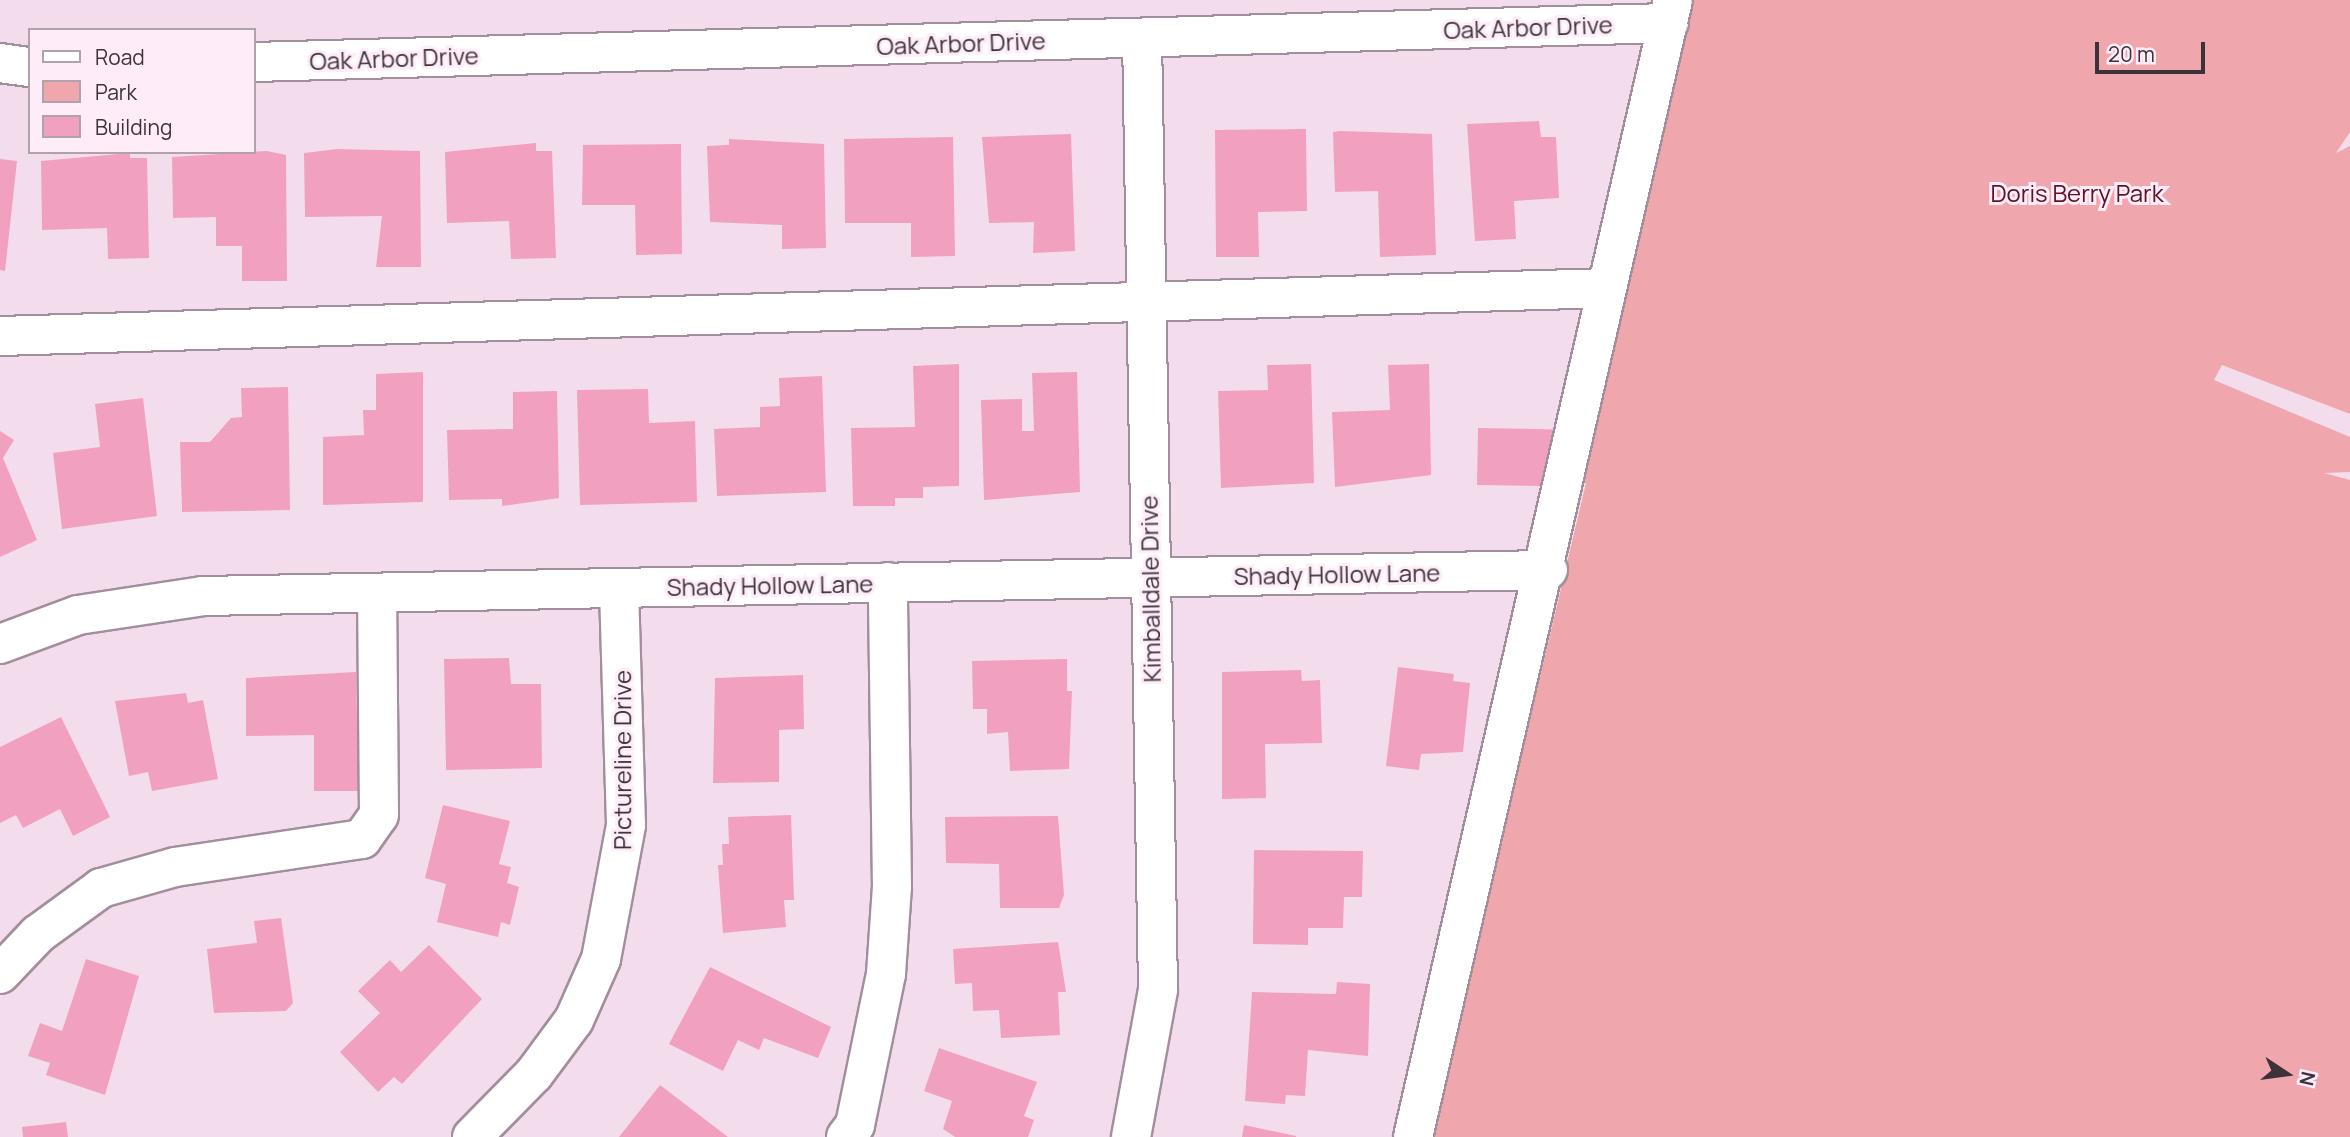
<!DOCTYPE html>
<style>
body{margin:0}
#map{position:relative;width:2350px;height:1137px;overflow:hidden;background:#f3dded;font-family:Manrope,sans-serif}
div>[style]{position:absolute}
.green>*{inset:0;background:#efa6ac}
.building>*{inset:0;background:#f2a0bf;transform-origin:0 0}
.roads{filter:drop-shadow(2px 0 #a38e9d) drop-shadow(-2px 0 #a38e9d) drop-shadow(0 2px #a38e9d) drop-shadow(0 -2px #a38e9d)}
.minor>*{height:38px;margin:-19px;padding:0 19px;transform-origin:19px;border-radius:19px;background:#fff}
span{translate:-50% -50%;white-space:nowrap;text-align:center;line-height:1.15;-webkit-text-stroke:6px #feecf8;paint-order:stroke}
.street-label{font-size:24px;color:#3b3339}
.park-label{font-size:24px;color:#5e1222}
.legend{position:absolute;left:28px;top:28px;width:228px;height:126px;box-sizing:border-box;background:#feecf8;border:2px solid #b0a2ac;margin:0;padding:9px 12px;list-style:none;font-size:21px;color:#3b3339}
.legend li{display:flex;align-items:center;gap:14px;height:35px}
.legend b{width:35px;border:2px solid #b0a2ac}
.north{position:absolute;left:2252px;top:1039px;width:70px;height:70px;-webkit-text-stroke:5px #feecf8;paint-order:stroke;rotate:103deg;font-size:19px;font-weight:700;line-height:28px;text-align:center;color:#3b3339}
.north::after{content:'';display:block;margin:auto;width:24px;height:32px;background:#3b3339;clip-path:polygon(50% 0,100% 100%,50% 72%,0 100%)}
.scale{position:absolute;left:2095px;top:42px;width:110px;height:32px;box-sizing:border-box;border:4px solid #3b3339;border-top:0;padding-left:9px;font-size:21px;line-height:24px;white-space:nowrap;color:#3b3339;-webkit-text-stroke:5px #feecf8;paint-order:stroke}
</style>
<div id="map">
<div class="green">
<i style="clip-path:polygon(1690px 0,2350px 0,2350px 132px,2336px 153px,2350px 146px,2350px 414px,2222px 365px,2214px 380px,2350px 437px,2350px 472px,2324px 473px,2350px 480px,2350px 1137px,1431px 1137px,1586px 483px,1576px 482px)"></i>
</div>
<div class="building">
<i style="clip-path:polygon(1539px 121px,1541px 137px,1556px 137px,1559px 198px,1514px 201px,1516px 239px,1475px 241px,1467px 124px)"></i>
<i style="clip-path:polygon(1306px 129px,1307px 211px,1258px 212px,1259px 257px,1216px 257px,1215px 130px)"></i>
<i style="clip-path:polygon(1340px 131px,1432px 134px,1436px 255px,1380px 257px,1378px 191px,1335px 192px,1333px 132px)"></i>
<i style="clip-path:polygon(1071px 134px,1075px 251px,1033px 253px,1034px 222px,989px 223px,982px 137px)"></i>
<i style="clip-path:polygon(953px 137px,955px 256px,911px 257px,911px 223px,845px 223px,844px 139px)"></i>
<i style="clip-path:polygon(729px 139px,824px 144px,826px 248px,782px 249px,782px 225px,710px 222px,707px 146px,729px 145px)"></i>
<i style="clip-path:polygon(536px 143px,536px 151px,552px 151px,556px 258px,511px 259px,509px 221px,447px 223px,445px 152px)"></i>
<i style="clip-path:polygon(681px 144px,682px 254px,636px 255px,635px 205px,582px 205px,583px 145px)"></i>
<i style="clip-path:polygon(337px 149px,420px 151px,421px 267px,376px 267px,382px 216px,305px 217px,304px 153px)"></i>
<i style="clip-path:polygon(267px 151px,286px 155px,287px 281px,242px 281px,242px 246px,216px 246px,216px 217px,173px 218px,172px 157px)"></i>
<i style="clip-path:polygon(130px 153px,130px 158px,147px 158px,149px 258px,108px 259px,107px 228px,42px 230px,41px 161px)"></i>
<i style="clip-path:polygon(0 159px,17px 161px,5px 271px,0 270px)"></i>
<i style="clip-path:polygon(959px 364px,959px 486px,923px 487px,923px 498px,895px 498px,895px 506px,853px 506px,851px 428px,915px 427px,913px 366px)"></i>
<i style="clip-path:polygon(1311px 364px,1314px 483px,1221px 488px,1218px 391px,1268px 390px,1267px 365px)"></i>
<i style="clip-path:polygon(1429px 364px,1431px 475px,1335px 487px,1332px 412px,1390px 410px,1388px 365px)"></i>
<i style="clip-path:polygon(423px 372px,423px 502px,323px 505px,323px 437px,364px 435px,363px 410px,376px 410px,376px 374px)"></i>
<i style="clip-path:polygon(1077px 372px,1080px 492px,984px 500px,981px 400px,1022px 399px,1022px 431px,1034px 431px,1032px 373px)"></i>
<i style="clip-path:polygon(822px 376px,826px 492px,717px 496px,714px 429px,760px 427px,760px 407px,780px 406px,779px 378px)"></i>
<i style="clip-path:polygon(288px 387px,290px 510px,182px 512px,180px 442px,210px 442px,231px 418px,242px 417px,241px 388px)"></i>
<i style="clip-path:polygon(648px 389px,649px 423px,695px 421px,697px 502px,580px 505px,577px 390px)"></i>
<i style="clip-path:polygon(557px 391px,559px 498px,502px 506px,502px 499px,449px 500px,447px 430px,513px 429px,513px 392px)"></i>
<i style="clip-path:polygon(143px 398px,157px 516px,62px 529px,53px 453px,100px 447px,95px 404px)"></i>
<i style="left:1478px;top:428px;width:79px;height:57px;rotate:1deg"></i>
<i style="clip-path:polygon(0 431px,14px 440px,3px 458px,37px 540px,0 557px)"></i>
<i style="clip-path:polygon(509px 658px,511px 684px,541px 684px,542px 768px,446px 770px,444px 659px)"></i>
<i style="clip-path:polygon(1067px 659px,1067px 691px,1072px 691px,1069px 769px,1010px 771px,1008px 732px,987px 734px,987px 709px,973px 709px,972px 661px)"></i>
<i style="clip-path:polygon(1398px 667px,1454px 674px,1453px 681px,1470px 683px,1463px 752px,1421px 754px,1419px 770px,1386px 766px)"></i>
<i style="clip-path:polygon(1301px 670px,1302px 681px,1320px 680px,1322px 743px,1265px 744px,1266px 798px,1222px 799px,1222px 672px)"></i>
<i style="clip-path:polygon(356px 672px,359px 791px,314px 791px,314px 735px,246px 736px,246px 678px)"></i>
<i style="clip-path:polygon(803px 675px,804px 729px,779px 730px,779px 782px,713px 783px,715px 678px)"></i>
<i style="clip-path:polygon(186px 693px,188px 703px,203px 700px,218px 779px,152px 791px,148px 772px,129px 776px,115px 701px)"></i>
<i style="clip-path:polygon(61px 717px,110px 817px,73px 836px,60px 809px,23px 828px,16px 815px,0 823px,0 747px)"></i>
<i style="clip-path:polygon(443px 805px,510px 821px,499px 864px,511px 867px,507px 883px,519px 887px,510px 925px,501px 922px,498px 937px,437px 922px,446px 884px,425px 878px)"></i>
<i style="clip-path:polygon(791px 815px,794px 900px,784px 900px,786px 927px,723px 933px,718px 865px,723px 865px,722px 844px,729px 844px,728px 817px)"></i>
<i style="clip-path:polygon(1058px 816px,1064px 895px,1059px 908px,1000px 908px,999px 864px,946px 863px,945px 817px)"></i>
<i style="clip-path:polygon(1254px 850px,1363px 851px,1362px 897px,1344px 897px,1343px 928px,1308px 928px,1308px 945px,1253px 944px)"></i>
<i style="clip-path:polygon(281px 918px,293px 1003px,286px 1011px,214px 1013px,207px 949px,257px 943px,254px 921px)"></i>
<i style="clip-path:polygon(1058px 942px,1066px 992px,1058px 992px,1060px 1035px,1001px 1038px,999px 1010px,973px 1011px,972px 983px,955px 984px,953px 949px)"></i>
<i style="clip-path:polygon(429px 945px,482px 999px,402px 1084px,394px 1077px,378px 1092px,340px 1052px,380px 1013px,358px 991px,390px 960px,401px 972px)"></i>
<i style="clip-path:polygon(86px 959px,139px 976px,105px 1095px,46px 1075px,50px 1063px,28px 1056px,40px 1023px,62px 1031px)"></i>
<i style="clip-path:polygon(710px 967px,831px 1027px,818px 1058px,764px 1038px,759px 1050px,738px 1040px,723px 1071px,669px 1044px)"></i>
<i style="clip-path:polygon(1337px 982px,1370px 984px,1368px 1056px,1308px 1050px,1305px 1096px,1286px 1095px,1285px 1104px,1245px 1101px,1252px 992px,1336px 994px)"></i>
<i style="clip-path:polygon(939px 1048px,1037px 1082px,1024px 1116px,1034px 1120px,1028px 1137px,955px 1137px,943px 1129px,952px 1101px,924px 1091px)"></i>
<i style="clip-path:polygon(660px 1085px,728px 1137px,619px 1137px)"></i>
<i style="clip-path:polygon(66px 1122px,68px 1137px,23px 1137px,22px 1127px)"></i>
<i style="clip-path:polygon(1244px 1125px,1296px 1136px,1296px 1137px,1242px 1137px)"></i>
</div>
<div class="roads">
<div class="minor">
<i style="left:254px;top:62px;width:1415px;rotate:-1.58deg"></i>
<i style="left:0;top:63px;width:30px;rotate:8deg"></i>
<i style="left:0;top:336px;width:1606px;rotate:-1.71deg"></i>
<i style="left:0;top:644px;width:83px;rotate:-20.4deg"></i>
<i style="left:78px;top:615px;width:126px;rotate:-8.6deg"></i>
<i style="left:203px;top:596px;width:1345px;rotate:-1.11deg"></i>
<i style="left:0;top:974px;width:55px;rotate:-46.5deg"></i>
<i style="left:38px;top:934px;width:78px;rotate:-36.1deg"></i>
<i style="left:101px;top:888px;width:77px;rotate:-15.8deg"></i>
<i style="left:175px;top:867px;width:189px;rotate:-8.5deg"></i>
<i style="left:362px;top:839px;width:29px;rotate:-55deg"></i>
<i style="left:379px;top:815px;width:222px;rotate:-90.5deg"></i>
<i style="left:472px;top:1137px;width:88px;rotate:-45.5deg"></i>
<i style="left:534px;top:1074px;width:67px;rotate:-53.5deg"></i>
<i style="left:574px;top:1020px;width:67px;rotate:-66.1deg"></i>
<i style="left:601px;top:959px;width:136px;rotate:-79.4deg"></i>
<i style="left:626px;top:825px;width:237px;rotate:-91.7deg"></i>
<i style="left:846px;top:1137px;width:15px;rotate:-53deg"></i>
<i style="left:855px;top:1125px;width:154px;rotate:-78.4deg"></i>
<i style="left:886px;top:974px;width:87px;rotate:-86.1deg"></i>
<i style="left:892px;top:887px;width:305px;rotate:-90.8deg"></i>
<i style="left:1131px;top:1137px;width:149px;rotate:-79.6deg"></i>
<i style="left:1158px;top:990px;width:951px;rotate:-90.96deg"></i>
<i style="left:1413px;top:1137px;width:1166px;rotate:-77.12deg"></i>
</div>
</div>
<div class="street-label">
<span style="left:1528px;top:27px;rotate:-2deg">Oak Arbor Drive</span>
<span style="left:961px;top:43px;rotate:-2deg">Oak Arbor Drive</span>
<span style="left:394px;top:58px;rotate:-2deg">Oak Arbor Drive</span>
<span style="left:1337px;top:574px;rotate:-1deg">Shady Hollow Lane</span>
<span style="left:770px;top:585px;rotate:-1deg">Shady Hollow Lane</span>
<span style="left:1150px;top:589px;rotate:-91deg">Kimballdale Drive</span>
<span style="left:622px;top:760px;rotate:-90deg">Pictureline Drive</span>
</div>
<div class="park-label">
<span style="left:2077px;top:193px">Doris Berry Park</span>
</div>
<ul class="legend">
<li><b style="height:9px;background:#fff"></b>Road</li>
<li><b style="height:19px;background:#efa6ac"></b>Park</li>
<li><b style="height:19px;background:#f2a0bf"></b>Building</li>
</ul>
<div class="north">N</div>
<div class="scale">20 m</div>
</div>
